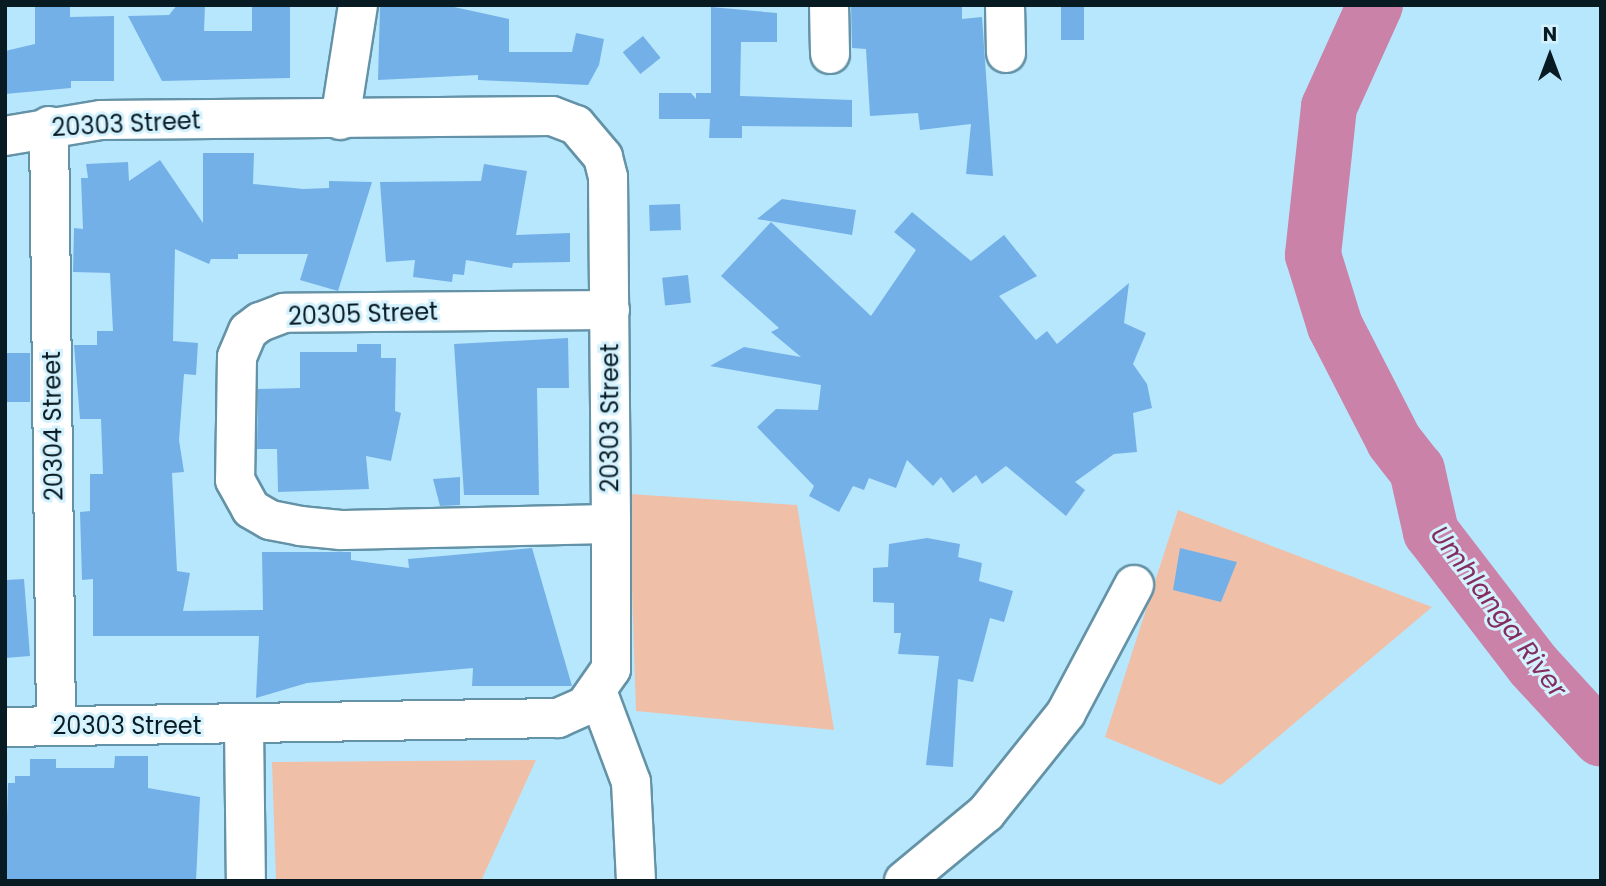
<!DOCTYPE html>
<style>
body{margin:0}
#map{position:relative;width:1606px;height:886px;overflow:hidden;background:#b7e7fd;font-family:Poppins,sans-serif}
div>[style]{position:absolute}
.green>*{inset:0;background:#f0bfa8}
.river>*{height:56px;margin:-28px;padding:0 28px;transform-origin:28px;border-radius:28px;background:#cb82a8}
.building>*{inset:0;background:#74b0e8;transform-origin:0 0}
.roads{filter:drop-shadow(2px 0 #6492a6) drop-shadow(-2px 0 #6492a6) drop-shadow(0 2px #6492a6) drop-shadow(0 -2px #6492a6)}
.minor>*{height:38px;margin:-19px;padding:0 19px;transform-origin:19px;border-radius:19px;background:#fff}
span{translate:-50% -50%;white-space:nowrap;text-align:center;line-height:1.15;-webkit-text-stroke:6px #d4f1fe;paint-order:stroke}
.street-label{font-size:24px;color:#081b23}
.water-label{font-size:26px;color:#832c5f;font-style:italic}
.frame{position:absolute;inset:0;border:7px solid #081b23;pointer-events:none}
.north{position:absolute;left:1515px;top:21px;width:70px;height:70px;-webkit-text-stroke:5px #d4f1fe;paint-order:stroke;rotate:0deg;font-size:19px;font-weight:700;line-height:28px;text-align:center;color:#081b23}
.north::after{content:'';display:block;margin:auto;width:24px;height:32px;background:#081b23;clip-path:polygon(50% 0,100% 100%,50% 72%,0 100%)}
</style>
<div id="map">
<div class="green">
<i style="clip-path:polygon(629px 494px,797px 505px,834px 730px,636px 711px)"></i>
<i style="clip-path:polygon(1178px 510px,1432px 607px,1221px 785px,1105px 737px)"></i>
<i style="clip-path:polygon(536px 760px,481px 881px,276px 881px,272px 762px)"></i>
</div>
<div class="river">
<i style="left:1375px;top:5px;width:112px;rotate:114.3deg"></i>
<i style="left:1329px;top:107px;width:149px;rotate:96.2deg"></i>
<i style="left:1313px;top:255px;width:74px;rotate:72.8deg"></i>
<i style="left:1335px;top:326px;width:129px;rotate:62.8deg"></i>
<i style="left:1394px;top:441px;width:37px;rotate:52deg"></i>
<i style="left:1417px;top:470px;width:64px;rotate:77.3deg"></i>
<i style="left:1431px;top:532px;width:168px;rotate:52.5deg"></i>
<i style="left:1533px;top:665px;width:100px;rotate:47.4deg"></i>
</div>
<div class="building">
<i style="clip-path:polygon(35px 5px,70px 5px,70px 17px,114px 16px,114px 81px,71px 81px,71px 88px,5px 94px,5px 51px,35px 44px)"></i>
<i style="clip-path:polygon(177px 5px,205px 5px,204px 31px,252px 31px,252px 5px,290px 5px,290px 78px,162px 81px,128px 16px,169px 15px)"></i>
<i style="clip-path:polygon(445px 5px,509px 19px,509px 52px,572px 52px,576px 33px,604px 39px,599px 65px,588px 85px,478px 80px,478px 75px,378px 80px,380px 7px)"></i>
<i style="clip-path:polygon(851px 5px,962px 5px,962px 19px,982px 17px,993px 176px,966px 174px,971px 124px,920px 130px,918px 113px,870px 116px,866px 49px,852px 48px)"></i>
<i style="left:1061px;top:5px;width:23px;height:35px"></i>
<i style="clip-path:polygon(711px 7px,777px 13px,777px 42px,741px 42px,740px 96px,852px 100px,852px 127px,742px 126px,742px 138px,709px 138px,710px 119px,659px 119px,659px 93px,691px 93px,696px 99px,696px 93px,711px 93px)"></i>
<i style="left:643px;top:36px;width:28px;height:26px;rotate:51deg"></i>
<i style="clip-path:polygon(203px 153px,254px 153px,253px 184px,303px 189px,329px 188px,329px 181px,372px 182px,338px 291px,300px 280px,308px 254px,238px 254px,238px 259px,211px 259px,209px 264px,175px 249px,173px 341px,198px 343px,196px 375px,184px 374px,179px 440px,184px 472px,172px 473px,177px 571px,190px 573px,183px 611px,263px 610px,262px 552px,351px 552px,351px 560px,409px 568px,408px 559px,532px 548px,572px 686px,472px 686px,473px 668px,307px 683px,256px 698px,259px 636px,93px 636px,93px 579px,82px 580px,80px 512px,90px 511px,90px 474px,103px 474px,101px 419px,80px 419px,74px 345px,97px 345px,97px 331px,113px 331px,110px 273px,73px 272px,74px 228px,83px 229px,81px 178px,88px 178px,86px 164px,128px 162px,129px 181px,160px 160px,203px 223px)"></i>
<i style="clip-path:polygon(484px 164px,527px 171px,516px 235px,570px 233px,570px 262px,513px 263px,512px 268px,466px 260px,464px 275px,453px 274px,452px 282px,413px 277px,415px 260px,386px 262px,380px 182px,481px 181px)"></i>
<i style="clip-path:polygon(782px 199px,856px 210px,852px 235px,757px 219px)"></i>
<i style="left:680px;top:204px;width:26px;height:31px;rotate:88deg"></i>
<i style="clip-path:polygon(912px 212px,971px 261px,1004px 235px,1037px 276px,999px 296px,1036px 340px,1047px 331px,1057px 344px,1129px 283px,1124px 323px,1146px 333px,1133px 364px,1147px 384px,1152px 408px,1133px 413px,1137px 452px,1114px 454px,1075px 482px,1085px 490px,1066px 516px,1006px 466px,982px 484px,976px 475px,953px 493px,941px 477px,933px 486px,907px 460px,896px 488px,869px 478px,864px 490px,853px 486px,839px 512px,809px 496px,814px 486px,757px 427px,776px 409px,818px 410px,821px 385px,710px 366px,744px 347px,801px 357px,771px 332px,779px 328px,721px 276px,771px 222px,871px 316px,916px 250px,894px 232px)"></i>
<i style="left:688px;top:275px;width:28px;height:26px;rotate:84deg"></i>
<i style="clip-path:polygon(568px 338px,569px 388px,537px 388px,539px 495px,464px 495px,454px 344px)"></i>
<i style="clip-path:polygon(357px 344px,381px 344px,381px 358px,396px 358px,395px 411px,401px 413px,391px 461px,366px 456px,369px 489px,278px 492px,277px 449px,257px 449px,258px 389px,300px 388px,300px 352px,357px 352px)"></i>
<i style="left:30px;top:353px;width:49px;height:25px;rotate:90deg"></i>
<i style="clip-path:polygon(460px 477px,460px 505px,440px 506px,433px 479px)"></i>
<i style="clip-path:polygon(927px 538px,960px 544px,958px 557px,982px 563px,979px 581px,1013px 591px,1004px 622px,990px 618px,973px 682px,958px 679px,953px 767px,926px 765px,939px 656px,898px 654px,901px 633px,894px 633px,894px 603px,873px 602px,873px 568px,888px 567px,889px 544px)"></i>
<i style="clip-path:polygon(1180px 548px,1237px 562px,1221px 602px,1173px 590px)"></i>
<i style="clip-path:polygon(24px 579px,30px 656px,5px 658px,5px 580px)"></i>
<i style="clip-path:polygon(115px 756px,148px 756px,148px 788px,200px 797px,196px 881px,5px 881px,8px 783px,15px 783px,15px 776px,30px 776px,30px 759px,56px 759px,56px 768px,114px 768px)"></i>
</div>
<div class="roads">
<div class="minor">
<i style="left:829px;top:5px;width:49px;rotate:88.8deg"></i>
<i style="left:1005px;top:5px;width:48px;rotate:88.8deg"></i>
<i style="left:340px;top:120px;width:116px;rotate:-81.1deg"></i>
<i style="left:49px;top:126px;width:600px;rotate:89.33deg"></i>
<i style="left:5px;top:136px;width:97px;rotate:-9.5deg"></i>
<i style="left:101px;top:120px;width:451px;rotate:-0.5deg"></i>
<i style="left:552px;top:116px;width:26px;rotate:21deg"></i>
<i style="left:576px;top:125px;width:42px;rotate:49.8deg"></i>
<i style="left:603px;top:157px;width:21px;rotate:76deg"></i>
<i style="left:608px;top:177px;width:347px;rotate:89.5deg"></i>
<i style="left:611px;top:524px;width:145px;rotate:90deg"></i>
<i style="left:611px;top:669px;width:45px;rotate:125.1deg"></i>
<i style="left:585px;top:706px;width:30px;rotate:156deg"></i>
<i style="left:558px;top:718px;width:553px;rotate:179.07deg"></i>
<i style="left:610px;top:310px;width:326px;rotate:179.5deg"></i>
<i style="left:284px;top:313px;width:26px;rotate:159deg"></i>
<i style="left:260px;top:322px;width:15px;rotate:143deg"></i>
<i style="left:248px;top:331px;width:28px;rotate:113deg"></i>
<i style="left:237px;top:357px;width:123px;rotate:90.9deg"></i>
<i style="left:235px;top:480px;width:33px;rotate:61deg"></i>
<i style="left:251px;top:509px;width:22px;rotate:30deg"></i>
<i style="left:270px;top:520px;width:31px;rotate:11deg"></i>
<i style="left:300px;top:526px;width:41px;rotate:5.6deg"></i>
<i style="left:341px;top:530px;width:270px;rotate:-1.3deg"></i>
<i style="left:597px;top:691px;width:97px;rotate:69.5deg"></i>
<i style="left:631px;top:782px;width:99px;rotate:87.1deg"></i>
<i style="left:244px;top:726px;width:155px;rotate:89.3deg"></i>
<i style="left:904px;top:881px;width:107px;rotate:-39.7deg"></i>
<i style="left:986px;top:813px;width:128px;rotate:-51.3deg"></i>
<i style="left:1066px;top:713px;width:145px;rotate:-62deg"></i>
</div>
</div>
<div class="street-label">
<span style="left:126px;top:124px;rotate:-3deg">20303 Street</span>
<span style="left:363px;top:314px;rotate:-2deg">20305 Street</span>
<span style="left:610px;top:418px;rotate:-90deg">20303 Street</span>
<span style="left:53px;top:426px;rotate:-91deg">20304 Street</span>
<span style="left:127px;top:726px">20303 Street</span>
</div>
<div class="water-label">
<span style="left:1498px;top:612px;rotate:53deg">Umhlanga River</span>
</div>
<div class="frame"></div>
<div class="north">N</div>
</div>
